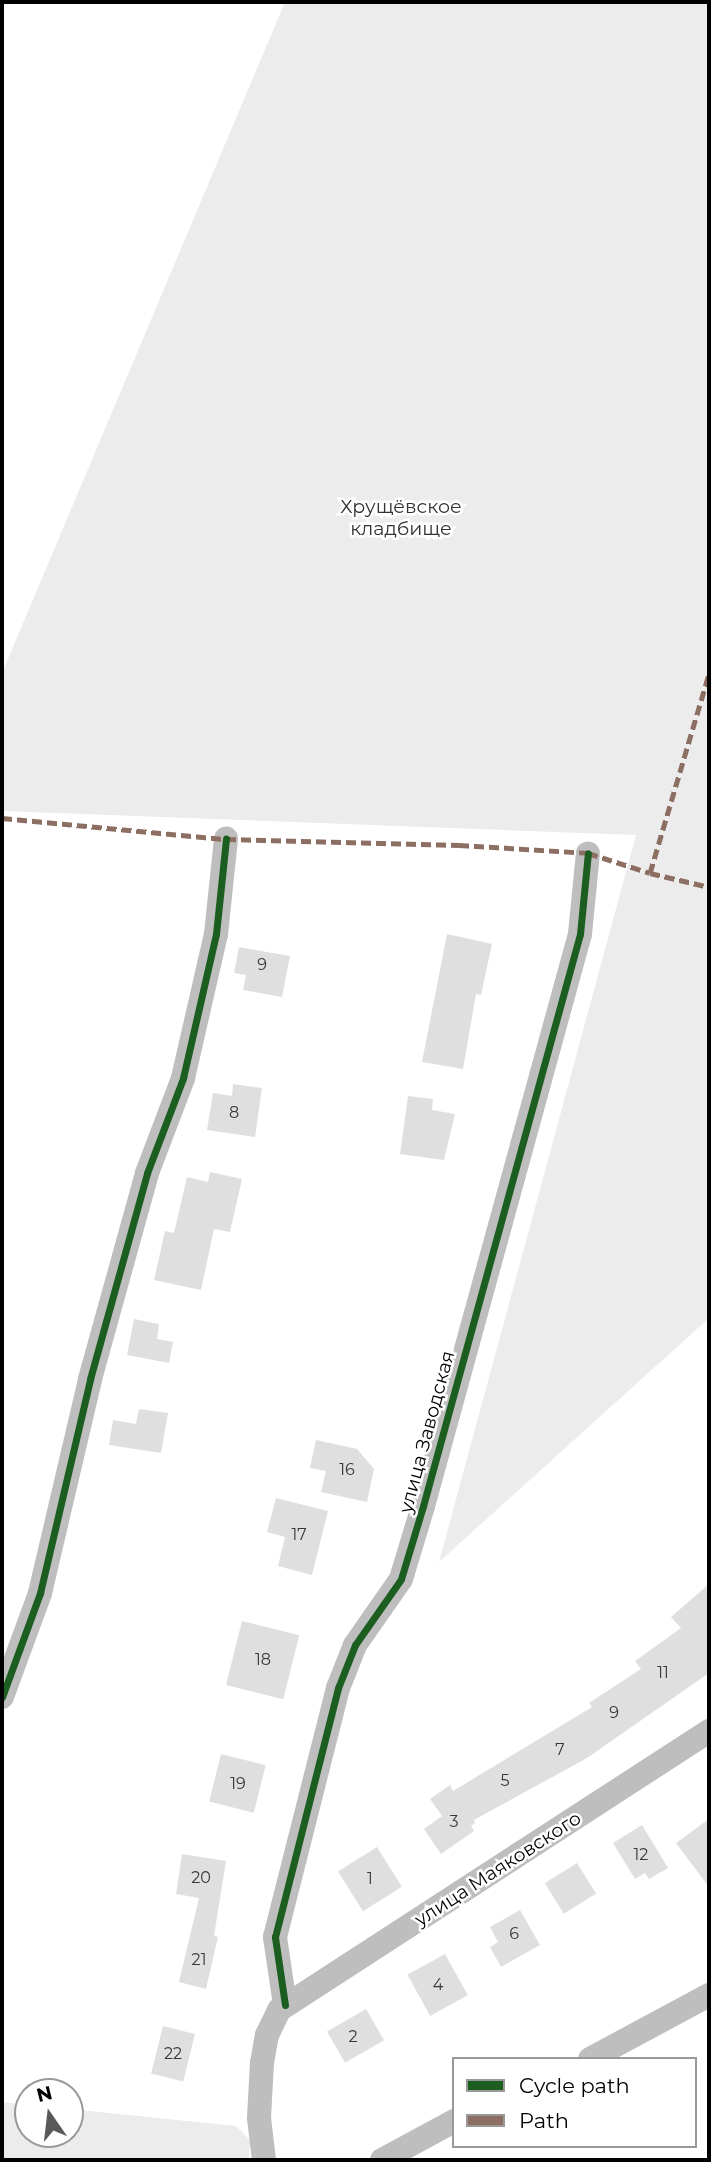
<!DOCTYPE html>
<meta charset="utf-8">
<style>
body{margin:0}
#map{position:relative;width:711px;height:2162px;overflow:hidden;background:#fff;font-family:Montserrat,sans-serif}
div>[style]{position:absolute}
.green>*{inset:0;background:#ececec}
.building>*{inset:0;background:#dfdfdf;transform-origin:0 0}
.minor>*{height:24px;margin:-12px;padding:0 12px;transform-origin:12px;border-radius:12px;background:#bebebe}
.quiet>*{height:5px;margin-top:-2.5px;transform-origin:0;background:repeating-linear-gradient(90deg,#8d6e63 0 10px,transparent 0 15px)}
.cycleway>*{height:7px;margin:-3.5px;padding:0 3.5px;transform-origin:3.5px;border-radius:3.5px;background:#1b5e20}
span{translate:-50% -50%;white-space:nowrap;text-align:center;line-height:1.15;-webkit-text-stroke:5px #fff;paint-order:stroke}
.number-label{font-size:16px;color:#383838}
.number-label span{-webkit-text-stroke-width:0}
.park-label{font-size:19px;color:#333}
.street-label{font-size:19px;color:#000}
.frame{position:absolute;inset:0;border:4px solid #000;pointer-events:none}
.legend{position:absolute;left:452px;top:2057px;width:245px;height:91px;box-sizing:border-box;background:#fff;border:2px solid #999;margin:0;padding:9px 12px;list-style:none;font-size:21px;color:#000}
.legend li{display:flex;align-items:center;gap:14px;height:35px}
.legend b{width:35px;border:2px solid #999}
.north{position:absolute;left:14px;top:2078px;width:70px;height:70px;box-sizing:border-box;background:#fff;border:2px solid #999;border-radius:50%;rotate:346deg;font-size:19px;font-weight:700;line-height:28px;text-align:center;color:#000}
.north::after{content:'';display:block;margin:auto;width:24px;height:32px;background:#595959;clip-path:polygon(50% 0,100% 100%,50% 72%,0 100%)}
</style>
<div id="map">
<div class="green">
<i style="clip-path:polygon(285px 2px,709px 2px,709px 1318px,439px 1562px,636px 835px,2px 811px,2px 673px)"></i>
<i style="clip-path:polygon(2px 2102px,28px 2105px,28px 2134px,70px 2134px,70px 2109px,236px 2126px,250px 2140px,249px 2160px,2px 2160px)"></i>
</div>
<div class="building">
<i style="clip-path:polygon(447px 934px,492px 944px,481px 995px,476px 994px,463px 1069px,422px 1062px)"></i>
<i style="clip-path:polygon(239px 947px,290px 956px,282px 997px,243px 990px,246px 975px,234px 973px)"></i>
<i style="clip-path:polygon(233px 1084px,262px 1088px,255px 1137px,207px 1130px,213px 1093px,232px 1096px)"></i>
<i style="clip-path:polygon(408px 1096px,433px 1099px,432px 1110px,455px 1114px,444px 1160px,400px 1154px)"></i>
<i style="clip-path:polygon(210px 1172px,242px 1179px,230px 1232px,214px 1229px,201px 1290px,154px 1280px,165px 1231px,174px 1233px,187px 1177px,208px 1182px)"></i>
<i style="clip-path:polygon(134px 1319px,159px 1324px,157px 1339px,173px 1342px,169px 1363px,127px 1355px)"></i>
<i style="clip-path:polygon(139px 1409px,168px 1413px,161px 1453px,109px 1445px,113px 1420px,136px 1424px)"></i>
<i style="clip-path:polygon(316px 1440px,357px 1449px,374px 1469px,367px 1502px,321px 1492px,326px 1471px,310px 1468px)"></i>
<i style="clip-path:polygon(276px 1498px,328px 1511px,312px 1575px,278px 1566px,285px 1537px,267px 1532px)"></i>
<i style="clip-path:polygon(709px 1584px,709px 1673px,587px 1758px,474px 1820px,475px 1823px,471px 1826px,474px 1831px,441px 1854px,424px 1829px,442px 1816px,430px 1799px,450px 1785px,453px 1791px,592px 1707px,589px 1703px,641px 1669px,635px 1661px,681px 1628px,671px 1617px)"></i>
<i style="left:242px;top:1621px;width:59px;height:66px;rotate:14deg"></i>
<i style="left:221px;top:1754px;width:46px;height:49px;rotate:14deg"></i>
<i style="clip-path:polygon(709px 1819px,709px 1887px,676px 1843px)"></i>
<i style="clip-path:polygon(642px 1825px,668px 1868px,649px 1879px,645px 1873px,635px 1879px,613px 1843px)"></i>
<i style="left:377px;top:1847px;width:47px;height:46px;rotate:58deg"></i>
<i style="clip-path:polygon(182px 1854px,226px 1861px,214px 1936px,218px 1937px,206px 1989px,179px 1982px,199px 1898px,176px 1894px)"></i>
<i style="left:577px;top:1863px;width:36px;height:38px;rotate:58deg"></i>
<i style="clip-path:polygon(520px 1910px,540px 1945px,501px 1967px,490px 1947px,498px 1942px,490px 1927px)"></i>
<i style="left:445px;top:1954px;width:47px;height:43px;rotate:61deg"></i>
<i style="left:366px;top:2009px;width:36px;height:45px;rotate:60deg"></i>
<i style="left:163px;top:2026px;width:33px;height:49px;rotate:14deg"></i>
</div>
<div class="minor">
<i style="left:2px;top:1697px;width:111px;rotate:-69.9deg"></i>
<i style="left:40px;top:1593px;width:220px;rotate:-76.8deg"></i>
<i style="left:90px;top:1379px;width:214px;rotate:-74.5deg"></i>
<i style="left:147px;top:1173px;width:102px;rotate:-69.2deg"></i>
<i style="left:183px;top:1078px;width:148px;rotate:-77.1deg"></i>
<i style="left:216px;top:934px;width:96px;rotate:-84deg"></i>
<i style="left:285px;top:2005px;width:69px;rotate:-98.4deg"></i>
<i style="left:275px;top:1937px;width:257px;rotate:-75.8deg"></i>
<i style="left:338px;top:1688px;width:46px;rotate:-68.4deg"></i>
<i style="left:355px;top:1645px;width:80px;rotate:-55.1deg"></i>
<i style="left:401px;top:1579px;width:76px;rotate:-73.2deg"></i>
<i style="left:423px;top:1506px;width:593px;rotate:-74.65deg"></i>
<i style="left:580px;top:934px;width:81px;rotate:-84.4deg"></i>
<i style="left:590px;top:2059px;width:135px;rotate:-28.3deg"></i>
<i style="left:264px;top:2160px;width:42px;rotate:-96.8deg"></i>
<i style="left:259px;top:2118px;width:55px;rotate:-86.9deg"></i>
<i style="left:262px;top:2063px;width:28px;rotate:-80deg"></i>
<i style="left:267px;top:2035px;width:28px;rotate:-64deg"></i>
<i style="left:279px;top:2010px;width:513px;rotate:-32.98deg"></i>
<i style="left:382px;top:2160px;width:82px;rotate:-28.4deg"></i>
</div>
<div class="quiet">
<i style="left:2px;top:818px;width:225px;rotate:5.4deg"></i>
<i style="left:226px;top:839px;width:233px;rotate:1.5deg"></i>
<i style="left:459px;top:845px;width:129px;rotate:3.5deg"></i>
<i style="left:588px;top:853px;width:65px;rotate:17.9deg"></i>
<i style="left:650px;top:873px;width:208px;rotate:-73.5deg"></i>
<i style="left:650px;top:873px;width:61px;rotate:13.3deg"></i>
</div>
<div class="cycleway">
<i style="left:2px;top:1697px;width:111px;rotate:-69.9deg"></i>
<i style="left:40px;top:1593px;width:220px;rotate:-76.8deg"></i>
<i style="left:90px;top:1379px;width:214px;rotate:-74.5deg"></i>
<i style="left:147px;top:1173px;width:102px;rotate:-69.2deg"></i>
<i style="left:183px;top:1078px;width:148px;rotate:-77.1deg"></i>
<i style="left:216px;top:934px;width:96px;rotate:-84deg"></i>
<i style="left:285px;top:2005px;width:69px;rotate:-98.4deg"></i>
<i style="left:275px;top:1937px;width:257px;rotate:-75.8deg"></i>
<i style="left:338px;top:1688px;width:46px;rotate:-68.4deg"></i>
<i style="left:355px;top:1645px;width:80px;rotate:-55.1deg"></i>
<i style="left:401px;top:1579px;width:76px;rotate:-73.2deg"></i>
<i style="left:423px;top:1506px;width:593px;rotate:-74.65deg"></i>
<i style="left:580px;top:934px;width:81px;rotate:-84.4deg"></i>
</div>
<div class="number-label">
<span style="left:262px;top:965px">9</span>
<span style="left:234px;top:1113px">8</span>
<span style="left:347px;top:1470px">16</span>
<span style="left:299px;top:1535px">17</span>
<span style="left:263px;top:1660px">18</span>
<span style="left:663px;top:1673px">11</span>
<span style="left:614px;top:1713px">9</span>
<span style="left:560px;top:1750px">7</span>
<span style="left:505px;top:1781px">5</span>
<span style="left:238px;top:1784px">19</span>
<span style="left:454px;top:1822px">3</span>
<span style="left:641px;top:1855px">12</span>
<span style="left:201px;top:1878px">20</span>
<span style="left:370px;top:1879px">1</span>
<span style="left:514px;top:1934px">6</span>
<span style="left:199px;top:1960px">21</span>
<span style="left:438px;top:1985px">4</span>
<span style="left:353px;top:2037px">2</span>
<span style="left:173px;top:2054px">22</span>
</div>
<div class="park-label">
<span style="left:401px;top:518px">Хрущёвское<br>кладбище</span>
</div>
<div class="street-label">
<span style="left:427px;top:1432px;rotate:-75deg">улица Заводская</span>
<span style="left:498px;top:1869px;rotate:-33deg">улица Маяковского</span>
</div>
<div class="frame"></div>
<ul class="legend">
<li><b style="height:9px;background:#1b5e20"></b>Cycle path</li>
<li><b style="height:9px;background:#8d6e63"></b>Path</li>
</ul>
<div class="north">N</div>
</div>
